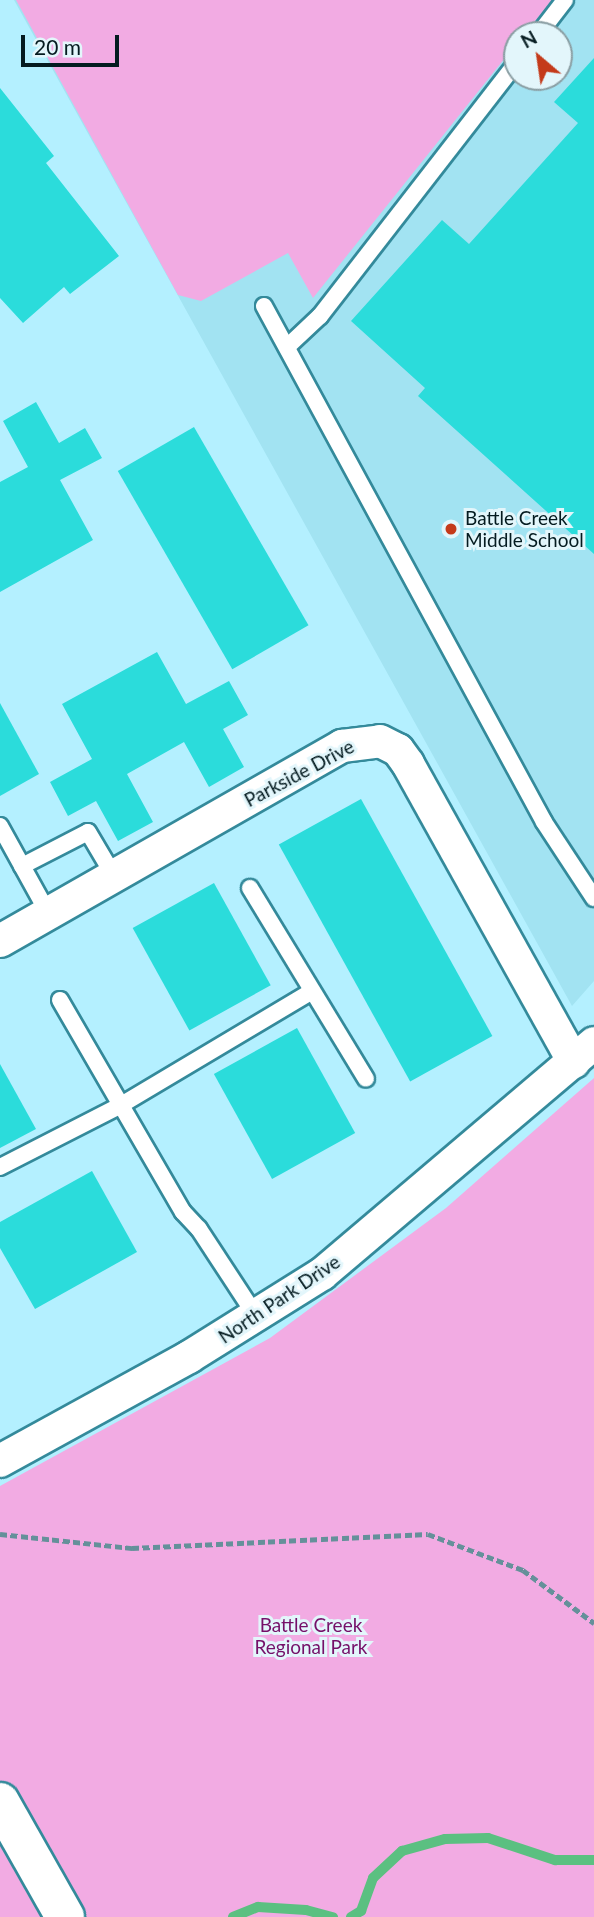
<!DOCTYPE html>
<style>
body{margin:0}
#map{position:relative;width:594px;height:1917px;overflow:hidden;background:#b4f0ff;font-family:Lato,sans-serif}
div>[style]{position:absolute}
.built>*{inset:0;background:#a2e3f2}
.green>*{inset:0;background:#f2abe3}
.stream>*{height:10px;margin:-5px;padding:0 5px;transform-origin:5px;border-radius:5px;background:#5bc081}
.building>*{inset:0;background:#2bdcdb;transform-origin:0 0}
.path>*{height:4.5px;margin-top:-2.25px;transform-origin:0;background:repeating-linear-gradient(90deg,#65909a 0 7px,transparent 0 10.5px)}
.roads{filter:drop-shadow(2px 0 #348a9b) drop-shadow(-2px 0 #348a9b) drop-shadow(0 2px #348a9b) drop-shadow(0 -2px #348a9b)}
.lane>*{height:16px;margin:-8px;padding:0 8px;transform-origin:8px;border-radius:8px;background:#fff}
.street>*{height:32px;margin:-16px;padding:0 16px;transform-origin:16px;border-radius:16px;background:#fff}
.secondary>*{height:38px;margin:-19px;padding:0 19px;transform-origin:19px;border-radius:19px;background:#fff}
.dots>*{width:19px;height:19px;translate:-50% -50%;box-sizing:border-box;border:4px solid #e3f6fb;border-radius:50%}
span{translate:-50% -50%;white-space:nowrap;text-align:center;line-height:1.15;-webkit-text-stroke:6px #e3f6fb;paint-order:stroke}
.poi-label{font-size:19px;color:#041b20}
.left{translate:0 -50%;text-align:left}
.street-label{font-size:19px;color:#041b20}
.park-label{font-size:19px;color:#751069}
.north{position:absolute;left:503px;top:21px;width:70px;height:70px;box-sizing:border-box;background:#e3f6fb;border:2px solid #8a9ea3;border-radius:50%;rotate:331deg;font-size:19px;font-weight:700;line-height:28px;text-align:center;color:#041b20}
.north::after{content:'';display:block;margin:auto;width:24px;height:32px;background:#c43a1a;clip-path:polygon(50% 0,100% 100%,50% 72%,0 100%)}
.scale{position:absolute;left:21px;top:35px;width:98px;height:32px;box-sizing:border-box;border:4px solid #041b20;border-top:0;padding-left:9px;font-size:21px;line-height:24px;white-space:nowrap;color:#041b20;-webkit-text-stroke:5px #e3f6fb;paint-order:stroke}
</style>
<div id="map">
<div class="built">
<i style="clip-path:polygon(evenodd,14px 0,594px 0,594px 981px,572px 1006px,14px 0,517px 35px,559px 35px,559px 77px,517px 77px,517px 35px)"></i>
</div>
<div class="green">
<i style="clip-path:polygon(16px 0,552px 0,524px 35px,517px 35px,517px 43px,313px 298px,288px 253px,201px 301px,178px 295px)"></i>
<i style="clip-path:polygon(594px 1078px,594px 1917px,0 1917px,0 1486px,270px 1338px,446px 1208px)"></i>
</div>
<div class="stream">
<i style="left:233px;top:1917px;width:27px;rotate:-22deg"></i>
<i style="left:258px;top:1907px;width:48px;rotate:3.6deg"></i>
<i style="left:306px;top:1910px;width:28px;rotate:15deg"></i>
<i style="left:351px;top:1917px;width:12px;rotate:-31deg"></i>
<i style="left:361px;top:1911px;width:35px;rotate:-70deg"></i>
<i style="left:373px;top:1878px;width:40px;rotate:-43deg"></i>
<i style="left:402px;top:1851px;width:45px;rotate:-15.6deg"></i>
<i style="left:445px;top:1839px;width:43px;rotate:-1.3deg"></i>
<i style="left:488px;top:1838px;width:71px;rotate:18.2deg"></i>
<i style="left:555px;top:1860px;width:39px"></i>
</div>
<div class="building">
<i style="clip-path:polygon(594px 58px,594px 554px,418px 396px,425px 388px,351px 321px,442px 220px,469px 244px,578px 123px,554px 102px)"></i>
<i style="clip-path:polygon(0 88px,54px 156px,46px 163px,119px 256px,70px 294px,64px 287px,23px 323px,0 298px)"></i>
<i style="clip-path:polygon(36px 402px,59px 443px,85px 428px,102px 458px,60px 480px,93px 540px,0 592px,0 482px,28px 467px,3px 421px)"></i>
<i style="left:194px;top:427px;width:229px;height:88px;rotate:60deg"></i>
<i style="clip-path:polygon(157px 652px,186px 704px,229px 681px,248px 715px,223px 729px,244px 767px,209px 787px,184px 742px,127px 774px,153px 822px,118px 841px,96px 801px,68px 816px,50px 782px,92px 759px,62px 704px)"></i>
<i style="clip-path:polygon(0 703px,39px 774px,0 796px)"></i>
<i style="left:361px;top:799px;width:271px;height:94px;rotate:61deg"></i>
<i style="left:214px;top:883px;width:117px;height:93px;rotate:61deg"></i>
<i style="left:297px;top:1028px;width:120px;height:95px;rotate:61deg"></i>
<i style="clip-path:polygon(0 1064px,36px 1129px,0 1148px)"></i>
<i style="clip-path:polygon(92px 1171px,137px 1252px,35px 1309px,0 1248px,0 1222px)"></i>
</div>
<div class="path">
<i style="left:0;top:1534px;width:133px;rotate:6.1deg"></i>
<i style="left:132px;top:1548px;width:296px;rotate:-2.7deg"></i>
<i style="left:428px;top:1534px;width:102px;rotate:20.8deg"></i>
<i style="left:523px;top:1570px;width:89px;rotate:36.7deg"></i>
</div>
<div class="roads">
<div class="lane">
<i style="left:538px;top:35px;width:44px;rotate:-52.4deg"></i>
<i style="left:264px;top:306px;width:587px;rotate:61.51deg"></i>
<i style="left:544px;top:822px;width:91px;rotate:56.7deg"></i>
<i style="left:287px;top:347px;width:45px;rotate:-43.2deg"></i>
<i style="left:320px;top:316px;width:321px;rotate:-52.2deg"></i>
<i style="left:0;top:826px;width:99px;rotate:61.1deg"></i>
<i style="left:22px;top:866px;width:74px;rotate:-27.3deg"></i>
<i style="left:88px;top:832px;width:51px;rotate:59.4deg"></i>
<i style="left:250px;top:888px;width:223px;rotate:58.7deg"></i>
<i style="left:60px;top:1000px;width:245px;rotate:59.9deg"></i>
<i style="left:183px;top:1212px;width:23px;rotate:47deg"></i>
<i style="left:199px;top:1229px;width:104px;rotate:56.8deg"></i>
<i style="left:0;top:1167px;width:136px;rotate:-27.1deg"></i>
<i style="left:121px;top:1105px;width:222px;rotate:-30.8deg"></i>
</div>
<div class="street">
<i style="left:0;top:941px;width:394px;rotate:-29.7deg"></i>
<i style="left:342px;top:746px;width:38px;rotate:-7deg"></i>
<i style="left:380px;top:741px;width:20px;rotate:27deg"></i>
<i style="left:398px;top:750px;width:17px;rotate:54deg"></i>
<i style="left:408px;top:764px;width:341px;rotate:60.9deg"></i>
<i style="left:0;top:1461px;width:216px;rotate:-28.8deg"></i>
<i style="left:189px;top:1357px;width:157px;rotate:-32deg"></i>
<i style="left:322px;top:1274px;width:357px;rotate:-40.3deg"></i>
</div>
<div class="secondary">
<i style="left:0;top:1802px;width:132px;rotate:60.5deg"></i>
</div>
</div>
<div class="dots">
<i style="left:451px;top:529px;background:#c43a1a"></i>
</div>
<div class="poi-label">
<span class="left" style="left:465px;top:529px">Battle Creek<br>Middle School</span>
</div>
<div class="street-label">
<span style="left:299px;top:773px;rotate:-28deg">Parkside Drive</span>
<span style="left:279px;top:1299px;rotate:-34deg">North Park Drive</span>
</div>
<div class="park-label">
<span style="left:311px;top:1636px">Battle Creek<br>Regional Park</span>
</div>
<div class="north">N</div>
<div class="scale">20 m</div>
</div>
